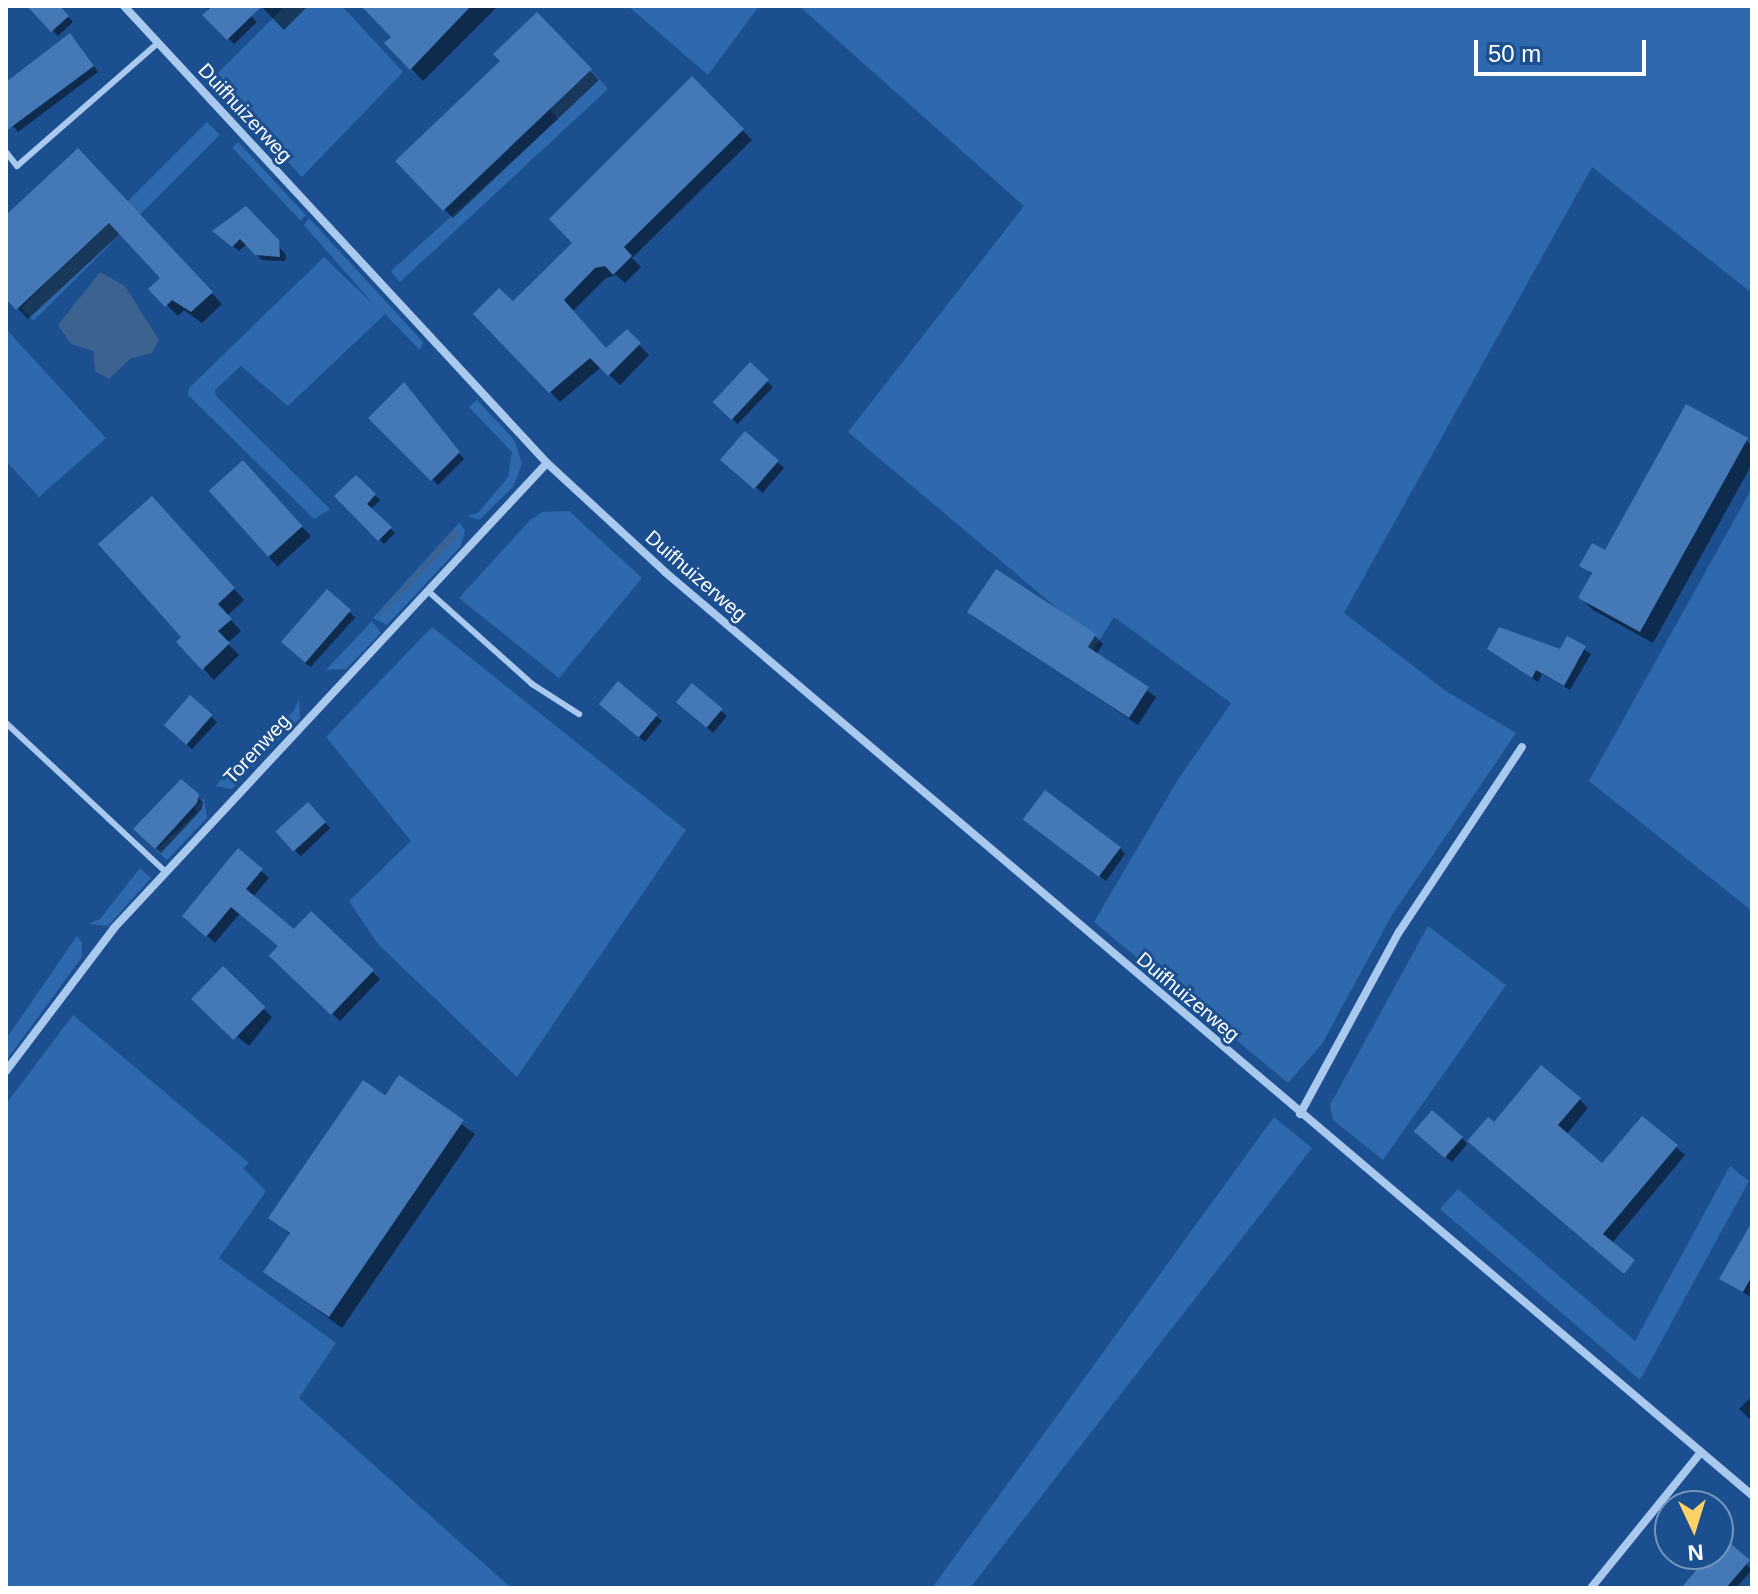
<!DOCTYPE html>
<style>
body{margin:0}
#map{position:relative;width:1758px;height:1594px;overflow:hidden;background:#1b4f8f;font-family:Helvetica,sans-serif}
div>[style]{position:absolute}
.green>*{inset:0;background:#2e69ad;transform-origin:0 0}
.water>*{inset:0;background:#3c6290}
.shadow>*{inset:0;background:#0007;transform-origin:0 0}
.building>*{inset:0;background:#4478b7;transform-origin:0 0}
.lane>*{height:6px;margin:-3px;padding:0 3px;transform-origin:3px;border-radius:3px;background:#a9c9ee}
.street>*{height:8px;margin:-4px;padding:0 4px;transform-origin:4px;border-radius:4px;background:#a9c9ee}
span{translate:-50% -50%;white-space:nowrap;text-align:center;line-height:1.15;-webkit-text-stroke:6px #1b4f8f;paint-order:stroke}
.street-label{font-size:20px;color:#fff}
.frame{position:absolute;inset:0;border:8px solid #fff;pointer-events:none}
.north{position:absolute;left:1654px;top:1490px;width:80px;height:80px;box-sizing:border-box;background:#1b4f8f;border:2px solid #7695bc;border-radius:50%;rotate:176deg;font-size:22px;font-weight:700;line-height:32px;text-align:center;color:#fff}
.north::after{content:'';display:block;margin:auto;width:28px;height:36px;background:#ffd166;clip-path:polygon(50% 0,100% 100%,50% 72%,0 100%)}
.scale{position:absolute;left:1474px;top:40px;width:172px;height:36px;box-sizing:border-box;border:4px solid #fff;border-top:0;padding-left:10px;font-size:24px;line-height:28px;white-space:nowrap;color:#fff;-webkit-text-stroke:6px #1b4f8f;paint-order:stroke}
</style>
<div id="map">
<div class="green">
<i style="clip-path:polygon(285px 6px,342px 6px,403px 72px,302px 177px,211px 80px)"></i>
<i style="clip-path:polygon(628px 6px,759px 6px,708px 75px)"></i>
<i style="clip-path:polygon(799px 6px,1752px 6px,1752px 293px,1592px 167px,1344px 613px,1446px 691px,1516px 733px,1392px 915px,1322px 1044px,1288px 1083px,1094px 922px,1177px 781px,1231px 703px,1114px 617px,1083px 666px,1065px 615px,848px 432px,1024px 206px)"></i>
<i style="clip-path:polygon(591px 70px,608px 89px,400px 282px,391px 271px,558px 119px,549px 108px)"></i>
<i style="left:207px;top:122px;width:18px;height:263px;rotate:45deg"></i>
<i style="left:238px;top:142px;width:100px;height:8px;rotate:47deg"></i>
<i style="clip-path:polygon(309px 218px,423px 342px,420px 350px,385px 314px,288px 406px,241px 366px,215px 390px,216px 396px,330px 509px,314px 519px,188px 395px,189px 388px,324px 257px,375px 306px,304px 225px)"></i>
<i style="clip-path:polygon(6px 329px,106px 438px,39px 497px,6px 461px)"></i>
<i style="clip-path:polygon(477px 400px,515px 441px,522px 464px,513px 487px,479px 520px,467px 516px,478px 513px,508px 477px,512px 452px,469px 407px)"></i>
<i style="clip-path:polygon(1752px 488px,1752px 911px,1589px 781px)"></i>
<i style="clip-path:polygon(569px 511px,642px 578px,559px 678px,459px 598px,530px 520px,542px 512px)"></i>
<i style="clip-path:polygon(459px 523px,465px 530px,461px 546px,387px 625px,373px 618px)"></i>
<i style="clip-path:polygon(372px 621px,381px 633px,346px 669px,326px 670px)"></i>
<i style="clip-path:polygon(432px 627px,686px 830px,517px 1077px,378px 944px,349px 901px,411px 841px,326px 737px)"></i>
<i style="clip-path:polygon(299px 700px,300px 718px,232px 789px,215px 786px,293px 712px)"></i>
<i style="clip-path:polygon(204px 798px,207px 818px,167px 860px,156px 850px,197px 812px,195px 807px)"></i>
<i style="clip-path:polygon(140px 868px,151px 878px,108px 926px,89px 924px,100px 919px)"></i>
<i style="clip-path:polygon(1428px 926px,1506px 985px,1383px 1160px,1333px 1120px,1330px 1105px)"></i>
<i style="clip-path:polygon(77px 936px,82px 943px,82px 957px,6px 1061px,6px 1039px)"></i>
<i style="clip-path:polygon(73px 1015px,249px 1163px,243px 1168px,266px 1191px,219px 1258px,336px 1343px,299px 1398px,511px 1588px,6px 1588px,6px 1104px)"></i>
<i style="clip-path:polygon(1274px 1117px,1312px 1148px,970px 1588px,932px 1588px)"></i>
<i style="clip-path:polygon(1730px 1166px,1749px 1181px,1640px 1380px,1440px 1209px,1458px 1189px,1635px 1341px)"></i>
</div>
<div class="water">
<i style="clip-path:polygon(100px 272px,125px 286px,159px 340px,152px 353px,130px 359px,109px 379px,95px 371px,93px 351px,71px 344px,58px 325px)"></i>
<i style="clip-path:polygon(455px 528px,456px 537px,379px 617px,378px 615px)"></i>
</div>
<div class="shadow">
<i style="clip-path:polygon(58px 6px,73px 22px,58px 36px,31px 7px)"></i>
<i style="clip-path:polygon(209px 6px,241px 6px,257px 22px,234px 44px,205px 15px)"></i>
<i style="clip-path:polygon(261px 6px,308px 6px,284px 30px)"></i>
<i style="clip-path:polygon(363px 6px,498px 6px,423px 81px,387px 43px,394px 38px)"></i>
<i style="clip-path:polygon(537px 15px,599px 80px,453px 218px,398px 161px,503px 61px)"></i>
<i style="clip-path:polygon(76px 41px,98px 72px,18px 132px,6px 117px,6px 84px)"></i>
<i style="clip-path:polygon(692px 79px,752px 140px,632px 258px,641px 267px,625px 283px,616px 275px,606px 278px,572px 312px,607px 350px,626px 331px,649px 355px,620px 385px,601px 367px,560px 402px,476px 314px,513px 304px,575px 243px)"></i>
<i style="clip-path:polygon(89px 162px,222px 304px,202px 323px,184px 310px,178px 316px,151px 289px,163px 278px,121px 233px,28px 319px,6px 296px,6px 218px)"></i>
<i style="clip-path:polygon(251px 214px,286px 255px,285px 261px,262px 260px,247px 244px,239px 251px,220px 236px)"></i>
<i style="left:750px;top:365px;width:32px;height:51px;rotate:44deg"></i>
<i style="clip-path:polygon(409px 390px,464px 459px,438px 485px,370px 418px)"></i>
<i style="left:745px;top:434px;width:52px;height:33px;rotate:41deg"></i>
<i style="clip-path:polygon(1746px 440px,1752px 446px,1752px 464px,1653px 643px,1593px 610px,1581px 598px,1593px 576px,1582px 565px,1606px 553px)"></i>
<i style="left:252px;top:471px;width:88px;height:45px;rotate:48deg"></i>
<i style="clip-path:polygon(356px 478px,380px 500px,370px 510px,395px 533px,384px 544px,337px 496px)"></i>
<i style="clip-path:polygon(163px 510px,244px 600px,227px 616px,241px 631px,227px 643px,239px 655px,214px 680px,179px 642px,183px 637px)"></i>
<i style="clip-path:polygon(996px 572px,1095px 636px,1103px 644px,1096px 655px,1156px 697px,1138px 725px,969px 611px)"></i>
<i style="left:327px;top:592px;width:38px;height:67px;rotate:42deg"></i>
<i style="clip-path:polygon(1568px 639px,1591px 654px,1570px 690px,1542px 674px,1538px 682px,1495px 654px,1561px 651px)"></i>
<i style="clip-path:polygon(693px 686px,727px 716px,713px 733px,684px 707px)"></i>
<i style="left:190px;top:697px;width:37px;height:37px;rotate:43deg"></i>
<i style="clip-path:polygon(606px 709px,656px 716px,662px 721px,645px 742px)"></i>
<i style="clip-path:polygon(181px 782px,203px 802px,202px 809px,161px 853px,136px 829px)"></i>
<i style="left:308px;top:805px;width:32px;height:41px;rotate:46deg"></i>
<i style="clip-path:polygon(1031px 825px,1120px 848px,1125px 854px,1106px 881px)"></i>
<i style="clip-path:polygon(239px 851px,269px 878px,253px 897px,294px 932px,311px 914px,380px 979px,340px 1021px,271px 956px,280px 947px,240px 913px,215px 943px,192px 923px)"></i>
<i style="clip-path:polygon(224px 969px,272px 1017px,249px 1046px,205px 1011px)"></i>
<i style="clip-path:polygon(399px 1078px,475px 1134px,342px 1328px,266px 1272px,291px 1235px,271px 1218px)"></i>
<i style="clip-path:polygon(1579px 1099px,1588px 1108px,1566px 1135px,1602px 1166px,1676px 1147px,1685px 1155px,1603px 1254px,1494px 1124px)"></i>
<i style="clip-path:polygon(1422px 1137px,1462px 1138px,1467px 1144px,1452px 1162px)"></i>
<i style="clip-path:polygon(1752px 1231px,1752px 1291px,1749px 1296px,1722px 1278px)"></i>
<i style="clip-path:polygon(1752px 1396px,1752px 1421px,1739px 1409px)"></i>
<i style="clip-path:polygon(1718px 1536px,1752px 1570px,1736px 1588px,1684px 1588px,1706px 1562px,1699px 1554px,1718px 1554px)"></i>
</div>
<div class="building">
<i style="clip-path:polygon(27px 6px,60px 6px,69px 16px,51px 32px)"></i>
<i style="clip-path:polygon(212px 6px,262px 6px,227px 40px,202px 15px)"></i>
<i style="clip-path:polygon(361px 6px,471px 6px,410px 70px,384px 43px,391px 37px)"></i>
<i style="clip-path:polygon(537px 12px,592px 69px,443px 211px,395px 161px,500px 61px,493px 54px)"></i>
<i style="clip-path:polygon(70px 33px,94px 66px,6px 131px,6px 82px)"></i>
<i style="clip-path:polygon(692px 76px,744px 129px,624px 247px,632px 256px,613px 275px,605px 266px,595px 268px,564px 300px,606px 348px,627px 329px,641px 343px,608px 376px,590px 358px,549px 393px,473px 314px,499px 288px,513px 301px,572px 243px,549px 219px)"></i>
<i style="clip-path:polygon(78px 148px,213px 292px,191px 312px,172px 300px,165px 307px,148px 289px,160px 278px,109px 223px,16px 310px,6px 299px,6px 215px)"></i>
<i style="clip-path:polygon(246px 206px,279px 240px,280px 257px,255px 255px,240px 239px,232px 247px,212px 231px)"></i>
<i style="left:750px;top:362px;width:26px;height:55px;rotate:43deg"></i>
<i style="clip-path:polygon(404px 382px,460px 452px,431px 481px,368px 418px)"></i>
<i style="clip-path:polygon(1686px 404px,1748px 438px,1640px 632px,1578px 598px,1592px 573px,1579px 566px,1592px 543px,1605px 550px)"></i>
<i style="left:745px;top:431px;width:45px;height:38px;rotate:41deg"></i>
<i style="left:243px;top:460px;width:89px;height:46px;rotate:48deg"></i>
<i style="clip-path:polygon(356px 475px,376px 494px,367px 504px,392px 527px,378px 541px,334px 496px)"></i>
<i style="clip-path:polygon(152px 496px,235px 588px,218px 604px,232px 619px,218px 631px,230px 643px,202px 670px,176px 642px,181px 637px,98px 544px)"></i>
<i style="clip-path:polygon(996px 569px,1096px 634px,1088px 647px,1149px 687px,1129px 718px,967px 612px)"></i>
<i style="left:327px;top:589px;width:32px;height:70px;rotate:41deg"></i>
<i style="clip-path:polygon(1499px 627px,1560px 649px,1567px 636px,1586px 646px,1564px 686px,1536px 670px,1532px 678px,1487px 649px)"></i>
<i style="left:618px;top:681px;width:52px;height:30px;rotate:40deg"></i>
<i style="left:692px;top:683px;width:40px;height:25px;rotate:40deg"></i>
<i style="left:190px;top:695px;width:30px;height:40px;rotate:41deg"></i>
<i style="clip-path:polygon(181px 779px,199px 794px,197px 803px,155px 849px,133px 829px)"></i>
<i style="left:1045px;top:790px;width:95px;height:37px;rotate:37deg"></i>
<i style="left:308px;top:802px;width:27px;height:44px;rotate:48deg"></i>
<i style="clip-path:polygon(238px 848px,263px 869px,246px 889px,294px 929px,311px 911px,374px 970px,331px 1015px,269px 956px,278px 946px,231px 907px,206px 937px,182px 916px)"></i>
<i style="left:223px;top:966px;width:59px;height:46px;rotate:44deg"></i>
<i style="clip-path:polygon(1541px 1065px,1581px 1098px,1558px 1125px,1602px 1163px,1642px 1116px,1678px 1145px,1603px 1234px,1635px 1260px,1624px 1274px,1467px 1141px,1488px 1117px,1494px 1122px)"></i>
<i style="clip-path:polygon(399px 1075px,464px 1120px,329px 1317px,263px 1272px,290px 1233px,268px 1218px,363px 1080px,385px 1095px)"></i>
<i style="left:1432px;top:1110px;width:41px;height:28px;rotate:41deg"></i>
<i style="clip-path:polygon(1752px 1222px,1752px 1276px,1743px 1292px,1719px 1279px)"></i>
<i style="clip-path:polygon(1718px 1533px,1750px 1560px,1726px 1588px,1681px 1588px,1710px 1554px,1718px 1554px)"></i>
</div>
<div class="lane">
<i style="left:6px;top:152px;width:18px;rotate:52deg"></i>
<i style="left:17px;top:166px;width:187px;rotate:-41.1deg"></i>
<i style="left:428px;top:591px;width:140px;rotate:41.8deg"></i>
<i style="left:532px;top:684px;width:56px;rotate:32.6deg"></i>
<i style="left:6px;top:723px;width:219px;rotate:43deg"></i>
</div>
<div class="street">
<i style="left:124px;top:6px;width:623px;rotate:47.21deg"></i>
<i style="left:547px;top:463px;width:161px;rotate:42.7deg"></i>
<i style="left:665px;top:572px;width:1426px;rotate:40.34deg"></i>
<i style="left:6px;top:1071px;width:179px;rotate:-52.9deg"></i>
<i style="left:114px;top:928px;width:635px;rotate:-47.04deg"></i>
<i style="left:1300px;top:1114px;width:207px;rotate:-61.5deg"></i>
<i style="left:1399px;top:932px;width:222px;rotate:-56.4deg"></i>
<i style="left:1591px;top:1588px;width:175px;rotate:-51deg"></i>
</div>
<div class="street-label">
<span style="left:245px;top:113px;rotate:47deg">Duifhuizerweg</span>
<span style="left:696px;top:576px;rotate:41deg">Duifhuizerweg</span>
<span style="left:257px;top:749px;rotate:-47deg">Torenweg</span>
<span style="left:1188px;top:997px;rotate:40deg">Duifhuizerweg</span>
</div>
<div class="frame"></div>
<div class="north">N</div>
<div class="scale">50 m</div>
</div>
